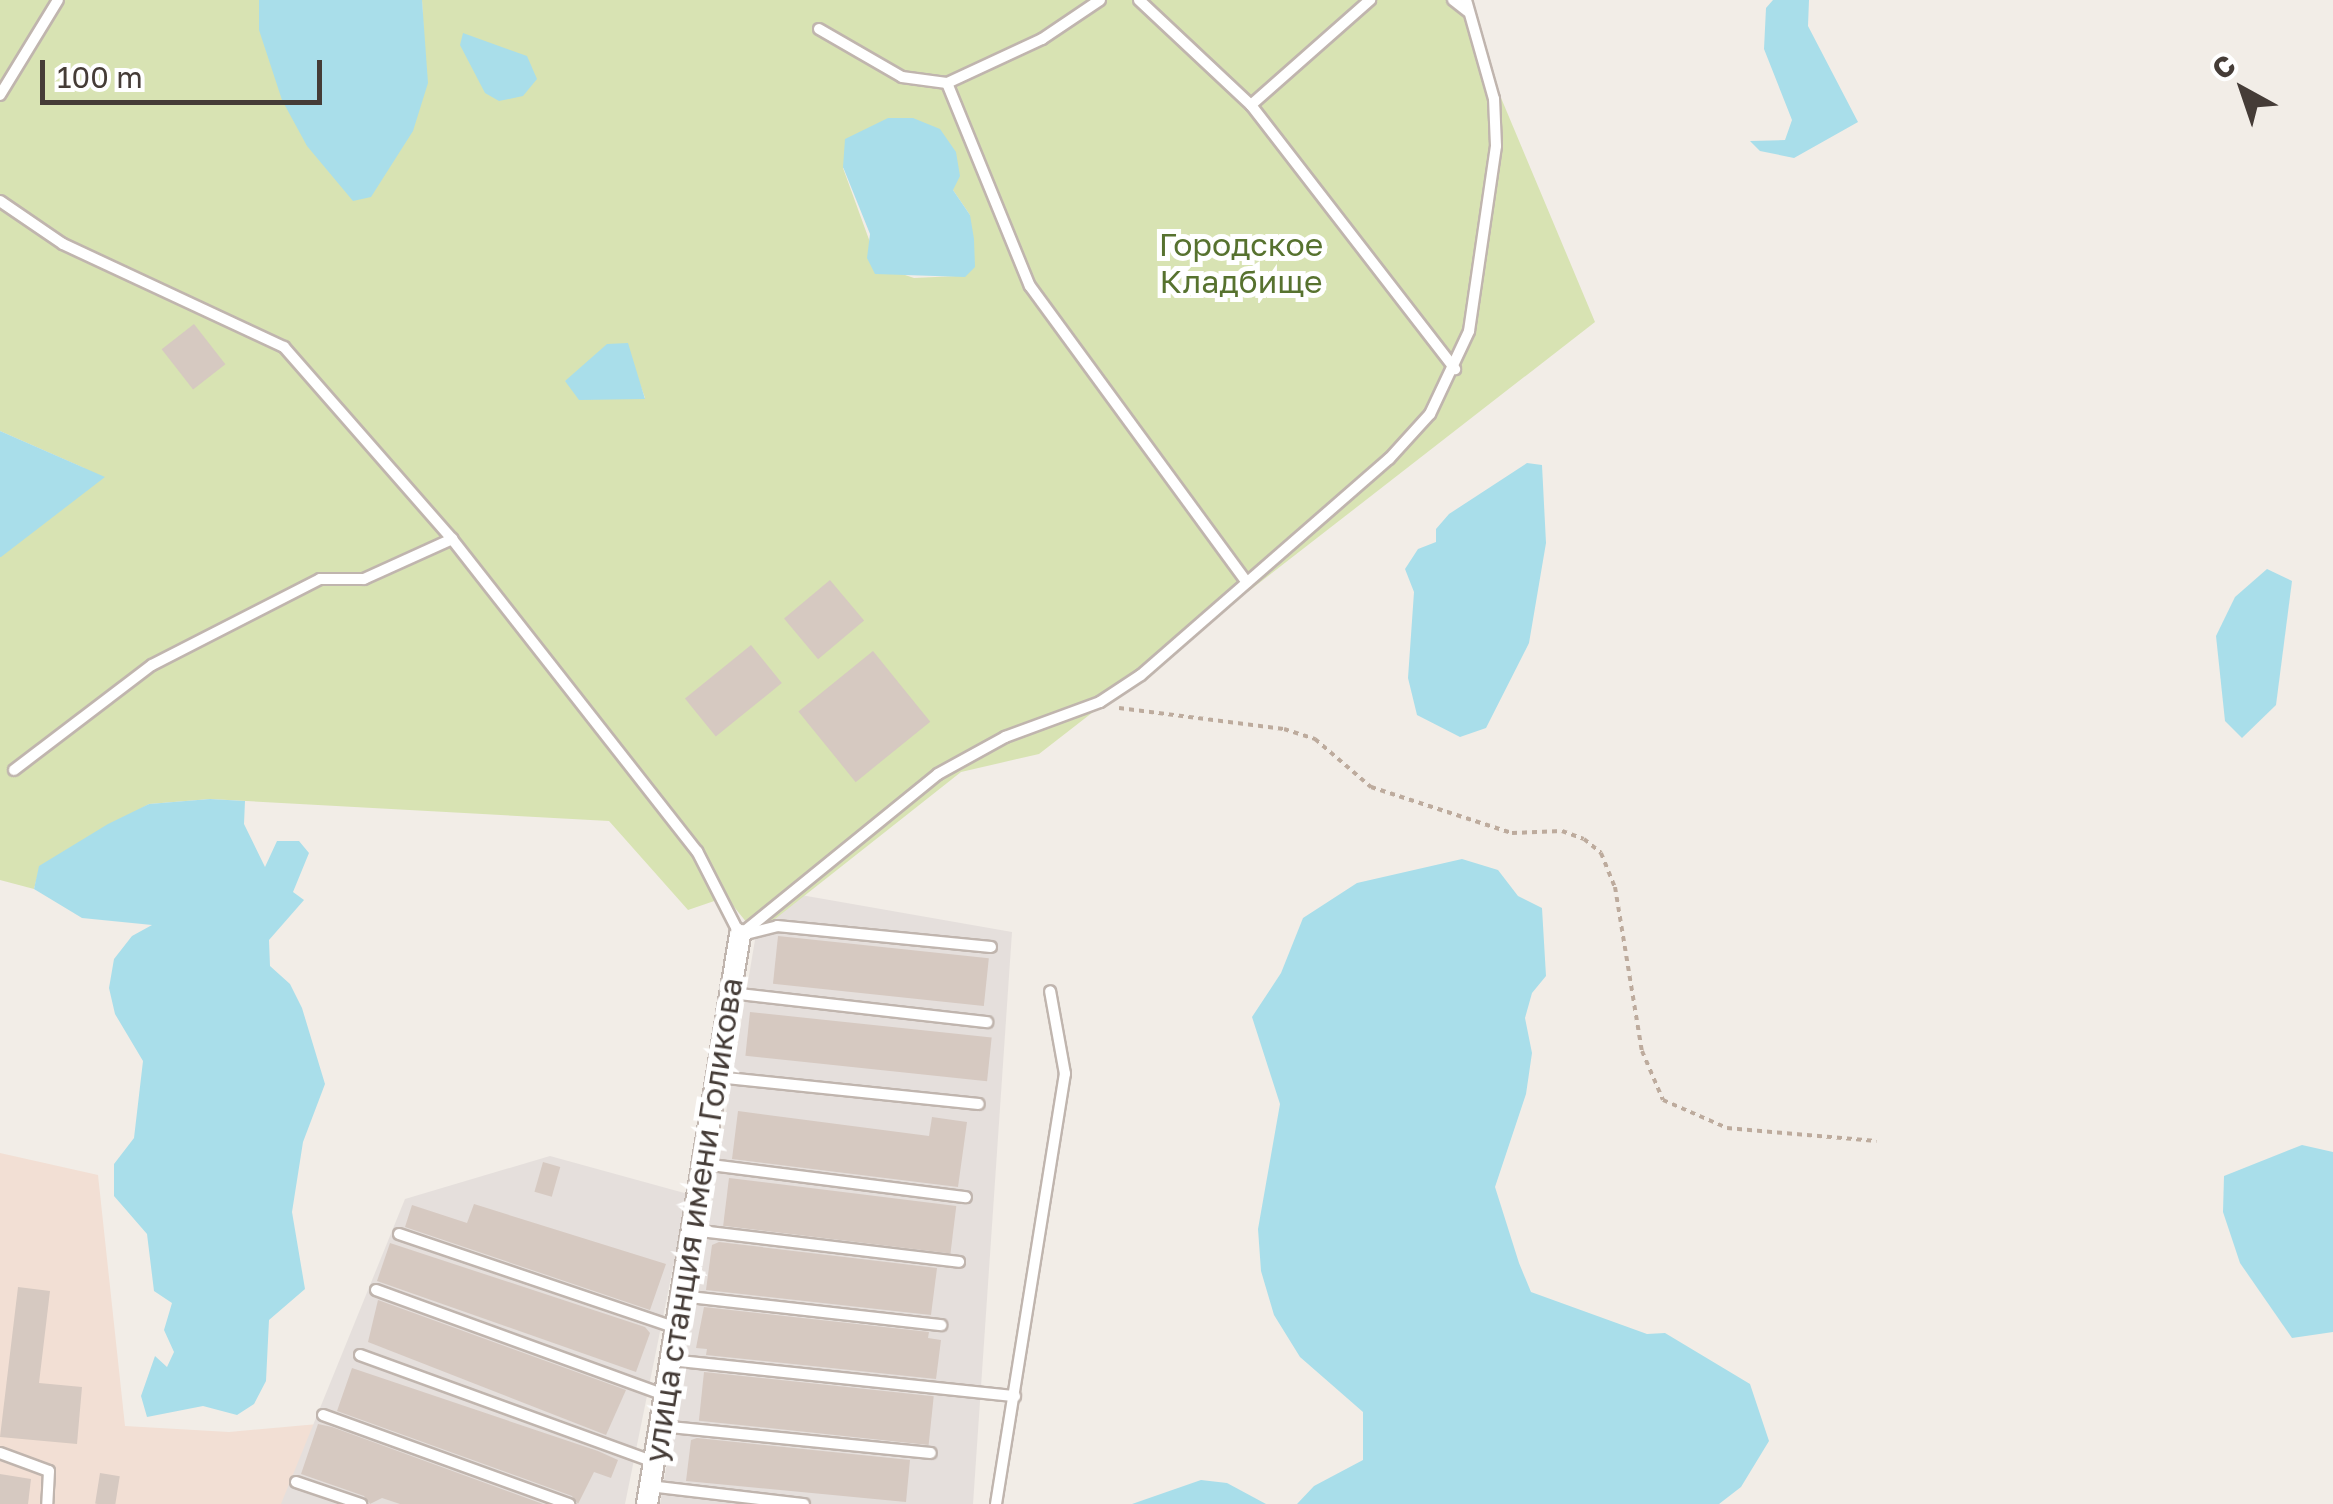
<!DOCTYPE html>
<meta charset="utf-8">
<style>
body{margin:0}
#map{position:relative;width:2333px;height:1504px;overflow:hidden;background:#f2ede7;font-family:"Golos Text",sans-serif}
div>[style]{position:absolute}
.commercial>*{inset:0;background:#f2dfd4}
.industrial>*{inset:0;background:#e5dfdc}
.green>*{inset:0;background:#d8e3b3}
.water>*{inset:0;background:#a9deea}
.building>*{inset:0;background:#d6c9c1;transform-origin:0 0}
.path>*{height:4px;margin-top:-2px;transform-origin:0;background:repeating-linear-gradient(90deg,#bdab9d 0 5px,transparent 0 10px)}
.roads{filter:drop-shadow(2px 0 #c0b5ae) drop-shadow(-2px 0 #c0b5ae) drop-shadow(0 2px #c0b5ae) drop-shadow(0 -2px #c0b5ae)}
.lane>*{height:10px;margin:-5px;padding:0 5px;transform-origin:5px;border-radius:5px;background:#fff}
.street>*{height:20px;margin:-10px;padding:0 10px;transform-origin:10px;border-radius:10px;background:#fff}
span{translate:-50% -50%;white-space:nowrap;text-align:center;line-height:1.15;-webkit-text-stroke:10px #fff;paint-order:stroke}
.park-label{font-size:32px;color:#57722f}
.street-label{font-size:32px;color:#453c37}
.north{position:absolute;left:2193px;top:40px;width:100px;height:100px;-webkit-text-stroke:8px #fff;paint-order:stroke;rotate:320deg;font-size:28px;font-weight:700;line-height:40px;text-align:center;color:#453c37}
.north::after{content:'';display:block;margin:auto;width:35px;height:45px;background:#453c37;clip-path:polygon(50% 0,100% 100%,50% 72%,0 100%)}
.scale{position:absolute;left:40px;top:60px;width:282px;height:45px;box-sizing:border-box;border:5px solid #453c37;border-top:0;padding-left:12px;font-size:30px;line-height:35px;white-space:nowrap;color:#453c37;-webkit-text-stroke:8px #fff;paint-order:stroke}
</style>
<div id="map">
<div class="commercial">
<i style="clip-path:polygon(0 1153px,98px 1175px,125px 1426px,229px 1432px,318px 1424px,283px 1504px,0 1504px)"></i>
</div>
<div class="industrial">
<i style="clip-path:polygon(801px 895px,1012px 932px,973px 1504px,660px 1504px,756px 934px)"></i>
<i style="clip-path:polygon(550px 1156px,688px 1194px,625px 1504px,281px 1504px,405px 1199px)"></i>
</div>
<div class="green">
<i style="clip-path:polygon(evenodd,0 0,259px 0,259px 30px,424px 41px,422px 0,1460px 0,1595px 322px,1039px 754px,961px 772px,756px 934px,726px 897px,688px 910px,609px 821px,210px 799px,149px 804px,40px 866px,34px 889px,0 880px,0 557px,84px 468px,0 431px,0 0,843px 168px,953px 190px,970px 215px,957px 276px,914px 278px,890px 270px,871px 245px,843px 168px,0 0,630px 357px,645px 398px,565px 381px,630px 357px)"></i>
</div>
<div class="water">
<i style="clip-path:polygon(259px 0,422px 0,428px 83px,413px 131px,371px 197px,353px 201px,307px 146px,282px 100px,259px 30px)"></i>
<i style="clip-path:polygon(1773px 0,1809px 0,1808px 26px,1858px 122px,1794px 158px,1760px 151px,1750px 141px,1785px 140px,1792px 120px,1764px 49px,1766px 8px)"></i>
<i style="clip-path:polygon(463px 33px,527px 56px,537px 79px,523px 96px,499px 101px,485px 93px,460px 45px)"></i>
<i style="clip-path:polygon(888px 118px,913px 118px,940px 129px,956px 152px,960px 176px,953px 190px,970px 215px,974px 239px,975px 267px,965px 277px,875px 274px,867px 258px,870px 234px,843px 167px,845px 139px)"></i>
<i style="clip-path:polygon(628px 343px,645px 399px,579px 400px,565px 381px,607px 344px)"></i>
<i style="clip-path:polygon(0 431px,105px 477px,1px 557px,0 557px)"></i>
<i style="clip-path:polygon(1527px 463px,1542px 465px,1546px 543px,1529px 643px,1486px 728px,1460px 737px,1417px 715px,1408px 678px,1414px 592px,1405px 569px,1418px 549px,1436px 542px,1436px 529px,1449px 514px)"></i>
<i style="clip-path:polygon(2267px 569px,2292px 581px,2276px 705px,2242px 738px,2225px 721px,2216px 636px,2235px 597px)"></i>
<i style="clip-path:polygon(210px 799px,245px 801px,244px 824px,265px 867px,277px 841px,299px 841px,309px 853px,293px 892px,304px 900px,269px 940px,270px 966px,290px 984px,302px 1008px,325px 1084px,303px 1142px,292px 1212px,305px 1289px,269px 1320px,266px 1381px,254px 1404px,237px 1415px,203px 1406px,147px 1417px,141px 1396px,155px 1356px,167px 1367px,174px 1352px,164px 1330px,172px 1303px,154px 1291px,147px 1234px,114px 1196px,114px 1164px,134px 1138px,143px 1061px,115px 1014px,109px 988px,114px 959px,132px 936px,152px 925px,82px 918px,34px 889px,39px 866px,108px 824px,149px 804px)"></i>
<i style="clip-path:polygon(1462px 859px,1498px 870px,1518px 896px,1542px 908px,1546px 976px,1532px 993px,1525px 1018px,1532px 1053px,1526px 1094px,1495px 1187px,1519px 1263px,1531px 1292px,1647px 1334px,1665px 1333px,1750px 1384px,1769px 1441px,1741px 1487px,1719px 1504px,1297px 1504px,1314px 1486px,1363px 1460px,1363px 1412px,1300px 1357px,1274px 1315px,1261px 1271px,1258px 1229px,1280px 1104px,1252px 1017px,1281px 973px,1303px 918px,1357px 883px)"></i>
<i style="clip-path:polygon(2302px 1145px,2333px 1152px,2333px 1332px,2292px 1338px,2240px 1263px,2223px 1212px,2224px 1176px)"></i>
<i style="clip-path:polygon(1201px 1480px,1227px 1483px,1266px 1504px,1132px 1504px)"></i>
</div>
<div class="building">
<i style="left:194px;top:324px;width:51px;height:41px;rotate:52deg"></i>
<i style="left:830px;top:580px;width:53px;height:60px;rotate:50deg"></i>
<i style="left:751px;top:645px;width:49px;height:85px;rotate:51deg"></i>
<i style="left:873px;top:651px;width:91px;height:96px;rotate:51deg"></i>
<i style="left:778px;top:936px;width:212px;height:48px;rotate:6deg"></i>
<i style="left:750px;top:1012px;width:243px;height:44px;rotate:6deg"></i>
<i style="clip-path:polygon(738px 1111px,929px 1136px,932px 1117px,967px 1122px,958px 1187px,732px 1159px)"></i>
<i style="left:543px;top:1162px;width:18px;height:31px;rotate:16deg"></i>
<i style="left:729px;top:1178px;width:229px;height:48px;rotate:7deg"></i>
<i style="clip-path:polygon(474px 1204px,666px 1264px,650px 1310px,405px 1227px,412px 1205px,467px 1223px)"></i>
<i style="clip-path:polygon(719px 1242px,937px 1268px,931px 1315px,706px 1290px,712px 1245px)"></i>
<i style="clip-path:polygon(390px 1243px,645px 1327px,650px 1333px,636px 1372px,377px 1281px)"></i>
<i style="clip-path:polygon(18px 1287px,50px 1291px,39px 1383px,82px 1387px,77px 1444px,0 1437px)"></i>
<i style="clip-path:polygon(378px 1300px,626px 1390px,606px 1435px,368px 1342px)"></i>
<i style="clip-path:polygon(704px 1307px,929px 1332px,928px 1338px,941px 1340px,936px 1379px,706px 1355px,707px 1349px,696px 1348px)"></i>
<i style="clip-path:polygon(352px 1368px,598px 1451px,618px 1460px,611px 1478px,594px 1472px,578px 1504px,572px 1496px,337px 1411px)"></i>
<i style="left:704px;top:1372px;width:231px;height:49px;rotate:6deg"></i>
<i style="clip-path:polygon(318px 1424px,332px 1427px,543px 1504px,400px 1504px,382px 1498px,370px 1504px,364px 1496px,301px 1474px)"></i>
<i style="clip-path:polygon(697px 1438px,910px 1460px,906px 1502px,686px 1481px,691px 1440px)"></i>
<i style="left:100px;top:1473px;width:20px;height:31px;rotate:9deg"></i>
<i style="clip-path:polygon(0 1474px,31px 1479px,28px 1504px,0 1504px)"></i>
</div>
<div class="path">
<i style="left:1119px;top:708px;width:166px;rotate:7.3deg"></i>
<i style="left:1284px;top:729px;width:33px;rotate:18deg"></i>
<i style="left:1315px;top:739px;width:74px;rotate:40.6deg"></i>
<i style="left:1371px;top:787px;width:148px;rotate:18.1deg"></i>
<i style="left:1512px;top:833px;width:50px;rotate:-2.3deg"></i>
<i style="left:1562px;top:831px;width:23px;rotate:20deg"></i>
<i style="left:1584px;top:839px;width:22px;rotate:39deg"></i>
<i style="left:1601px;top:853px;width:37px;rotate:68deg"></i>
<i style="left:1615px;top:887px;width:166px;rotate:80.7deg"></i>
<i style="left:1642px;top:1051px;width:53px;rotate:66.8deg"></i>
<i style="left:1663px;top:1100px;width:70px;rotate:23.6deg"></i>
<i style="left:1727px;top:1128px;width:150px;rotate:5deg"></i>
</div>
<div class="roads">
<div class="lane">
<i style="left:1100px;top:0;width:70px;rotate:146.1deg"></i>
<i style="left:1042px;top:39px;width:105px;rotate:155.1deg"></i>
<i style="left:947px;top:83px;width:219px;rotate:67.8deg"></i>
<i style="left:1030px;top:286px;width:367px;rotate:53.8deg"></i>
<i style="left:1139px;top:0;width:154px;rotate:43.2deg"></i>
<i style="left:1251px;top:105px;width:334px;rotate:52.3deg"></i>
<i style="left:1453px;top:0;width:18px;rotate:38deg"></i>
<i style="left:819px;top:29px;width:96px;rotate:30deg"></i>
<i style="left:902px;top:77px;width:45px;rotate:7.6deg"></i>
<i style="left:0;top:95px;width:111px;rotate:-58.6deg"></i>
<i style="left:1251px;top:105px;width:159px;rotate:-41.4deg"></i>
<i style="left:0;top:201px;width:76px;rotate:34.3deg"></i>
<i style="left:63px;top:244px;width:244px;rotate:25deg"></i>
<i style="left:284px;top:347px;width:255px;rotate:48.8deg"></i>
<i style="left:452px;top:539px;width:397px;rotate:51.9deg"></i>
<i style="left:697px;top:851px;width:94px;rotate:62.9deg"></i>
<i style="left:14px;top:770px;width:173px;rotate:-37.3deg"></i>
<i style="left:152px;top:665px;width:189px;rotate:-27.1deg"></i>
<i style="left:320px;top:579px;width:44px"></i>
<i style="left:364px;top:579px;width:97px;rotate:-24.4deg"></i>
<i style="left:746px;top:934px;width:32px;rotate:-14deg"></i>
<i style="left:777px;top:926px;width:215px;rotate:5.6deg"></i>
<i style="left:740px;top:935px;width:255px;rotate:-39.1deg"></i>
<i style="left:938px;top:774px;width:77px;rotate:-28.9deg"></i>
<i style="left:1005px;top:737px;width:101px;rotate:-20.2deg"></i>
<i style="left:1100px;top:702px;width:49px;rotate:-33.4deg"></i>
<i style="left:1141px;top:675px;width:329px;rotate:-41.1deg"></i>
<i style="left:1389px;top:459px;width:61px;rotate:-47.7deg"></i>
<i style="left:1430px;top:414px;width:92px;rotate:-64.8deg"></i>
<i style="left:1469px;top:331px;width:187px;rotate:-81.7deg"></i>
<i style="left:1496px;top:146px;width:47px;rotate:-92.4deg"></i>
<i style="left:1494px;top:99px;width:103px;rotate:-105.8deg"></i>
<i style="left:731px;top:993px;width:258px;rotate:6.5deg"></i>
<i style="left:717px;top:1077px;width:263px;rotate:5.9deg"></i>
<i style="left:703px;top:1164px;width:265px;rotate:7.2deg"></i>
<i style="left:692px;top:1230px;width:269px;rotate:6.8deg"></i>
<i style="left:399px;top:1234px;width:293px;rotate:18.7deg"></i>
<i style="left:376px;top:1290px;width:307px;rotate:20deg"></i>
<i style="left:681px;top:1296px;width:262px;rotate:6.4deg"></i>
<i style="left:360px;top:1355px;width:313px;rotate:20deg"></i>
<i style="left:670px;top:1360px;width:347px;rotate:6deg"></i>
<i style="left:323px;top:1415px;width:262px;rotate:19.9deg"></i>
<i style="left:660px;top:1426px;width:272px;rotate:5.7deg"></i>
<i style="left:0;top:1453px;width:52px;rotate:20.2deg"></i>
<i style="left:49px;top:1471px;width:33px;rotate:93deg"></i>
<i style="left:296px;top:1482px;width:69px;rotate:18.7deg"></i>
<i style="left:650px;top:1486px;width:155px;rotate:6.7deg"></i>
<i style="left:996px;top:1504px;width:436px;rotate:-80.9deg"></i>
<i style="left:1065px;top:1074px;width:84px;rotate:-100.2deg"></i>
</div>
<div class="street">
<i style="left:647px;top:1504px;width:577px;rotate:-80.72deg"></i>
</div>
</div>
<div class="park-label">
<span style="left:1241px;top:263px">Городское<br>Кладбище</span>
</div>
<div class="street-label">
<span style="left:693px;top:1220px;rotate:-81deg">улица станция имени Голикова</span>
</div>
<div class="north">С</div>
<div class="scale">100 m</div>
</div>
